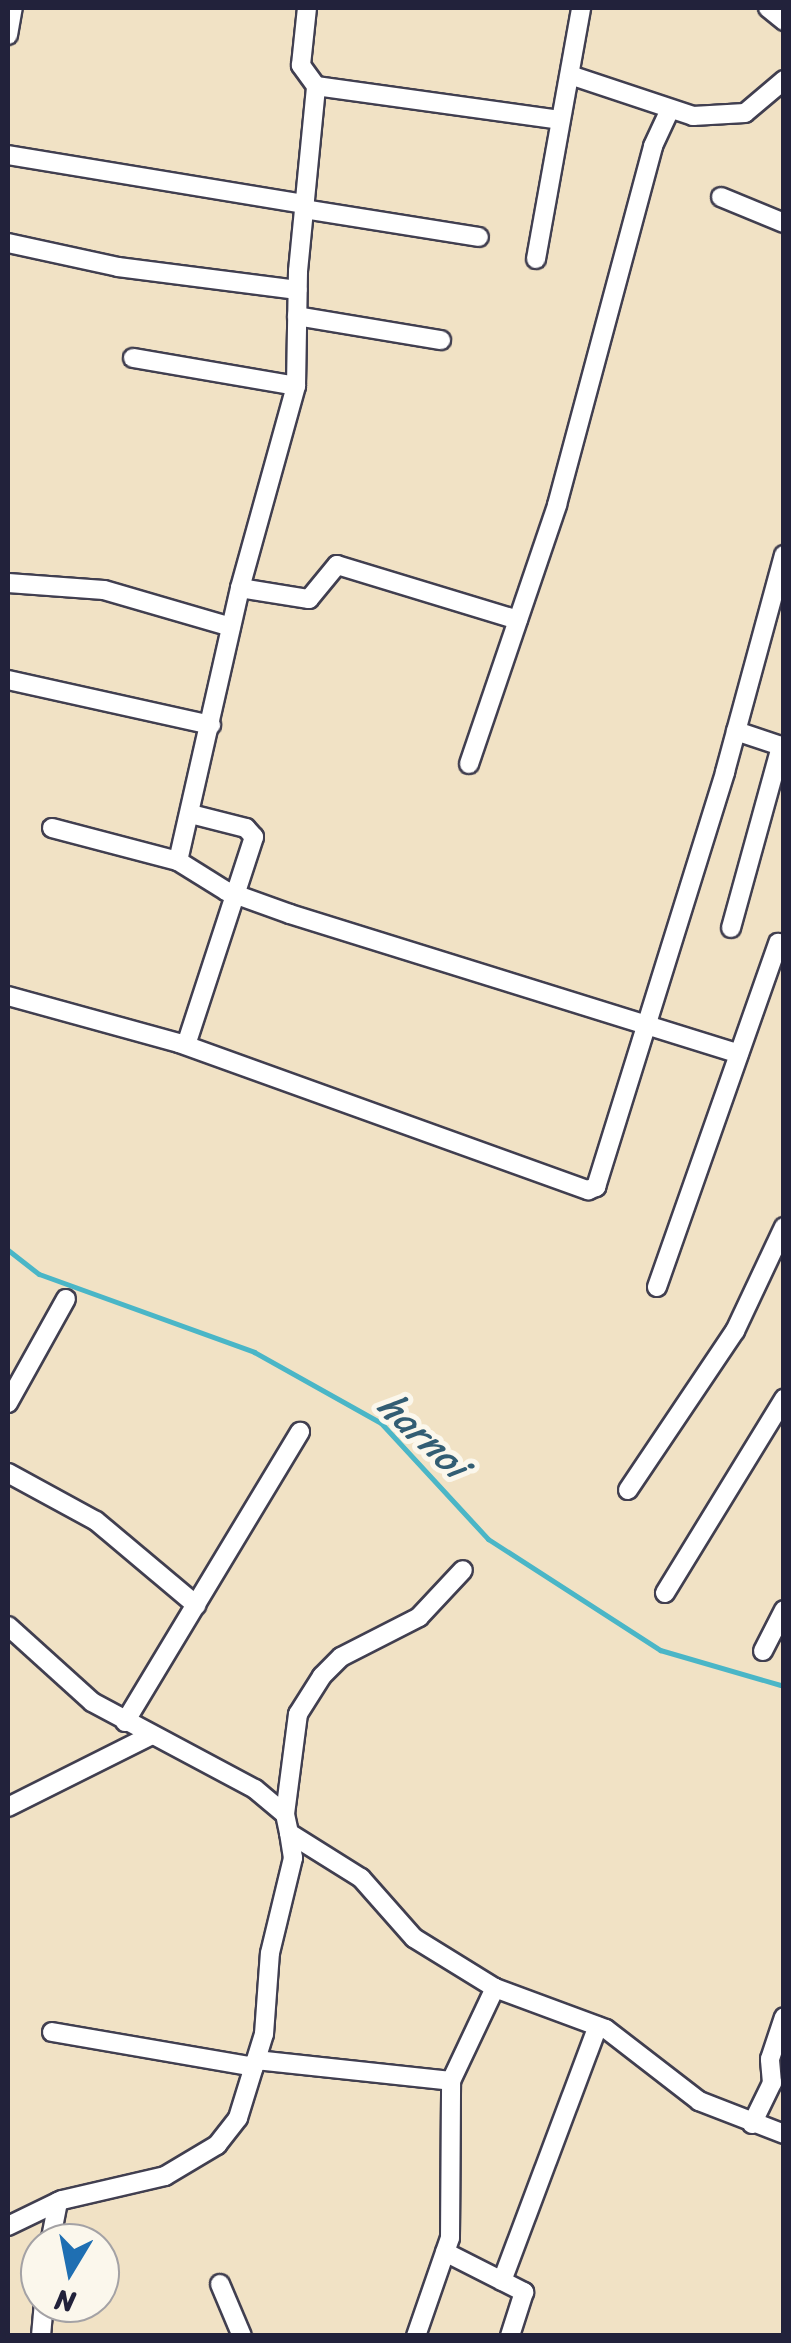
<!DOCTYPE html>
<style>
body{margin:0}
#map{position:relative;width:791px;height:2343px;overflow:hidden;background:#f1e2c5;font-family:Sriracha,sans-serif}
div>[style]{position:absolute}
.stream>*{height:5px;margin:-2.5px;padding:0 2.5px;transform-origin:2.5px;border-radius:2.5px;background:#4ab6c7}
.roads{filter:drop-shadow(2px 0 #413f50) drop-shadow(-2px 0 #413f50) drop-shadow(0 2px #413f50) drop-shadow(0 -2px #413f50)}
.minor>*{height:18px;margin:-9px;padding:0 9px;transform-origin:9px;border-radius:9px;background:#fff}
span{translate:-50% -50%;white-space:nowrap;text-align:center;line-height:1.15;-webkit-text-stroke:10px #fbf7ec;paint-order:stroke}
.water-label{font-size:38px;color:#325d73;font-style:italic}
.frame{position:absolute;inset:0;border:10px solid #22223b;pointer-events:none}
.north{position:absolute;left:20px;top:2223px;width:100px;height:100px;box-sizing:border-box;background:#fbf7ec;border:2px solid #a4a2a5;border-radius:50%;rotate:190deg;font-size:28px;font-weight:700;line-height:40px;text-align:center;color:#22223b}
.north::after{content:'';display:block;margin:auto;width:35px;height:45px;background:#1f6fb2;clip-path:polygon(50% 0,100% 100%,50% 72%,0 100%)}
</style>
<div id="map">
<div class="stream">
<i style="left:8px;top:1250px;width:39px;rotate:38deg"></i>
<i style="left:39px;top:1274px;width:229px;rotate:19.9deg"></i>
<i style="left:254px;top:1352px;width:145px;rotate:29.2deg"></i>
<i style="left:381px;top:1423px;width:158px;rotate:47.3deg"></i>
<i style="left:488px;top:1539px;width:205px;rotate:32.8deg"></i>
<i style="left:660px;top:1650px;width:129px;rotate:16.2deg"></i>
</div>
<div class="roads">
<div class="minor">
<i style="left:768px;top:8px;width:21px;rotate:39deg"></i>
<i style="left:8px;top:35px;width:27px;rotate:-80deg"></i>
<i style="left:570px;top:75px;width:130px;rotate:18.4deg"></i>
<i style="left:693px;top:116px;width:52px;rotate:-3.3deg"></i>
<i style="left:745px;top:113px;width:51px;rotate:-40.2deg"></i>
<i style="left:316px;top:86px;width:246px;rotate:7.9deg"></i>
<i style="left:8px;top:155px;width:301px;rotate:9.4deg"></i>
<i style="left:721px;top:197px;width:68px;rotate:22.4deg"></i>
<i style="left:304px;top:209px;width:177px;rotate:9.1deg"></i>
<i style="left:8px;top:243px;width:113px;rotate:12.3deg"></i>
<i style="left:118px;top:267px;width:181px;rotate:7.3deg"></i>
<i style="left:536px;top:259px;width:255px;rotate:-79.8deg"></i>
<i style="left:297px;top:316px;width:146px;rotate:9.5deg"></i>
<i style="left:133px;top:358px;width:165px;rotate:9.7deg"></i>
<i style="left:8px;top:583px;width:96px;rotate:4.2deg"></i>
<i style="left:104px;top:590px;width:132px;rotate:16.2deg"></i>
<i style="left:240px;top:588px;width:70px;rotate:9.1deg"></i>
<i style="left:309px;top:599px;width:44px;rotate:-50.5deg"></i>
<i style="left:337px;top:565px;width:189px;rotate:16.9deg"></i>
<i style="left:8px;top:680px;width:208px;rotate:12.5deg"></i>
<i style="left:736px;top:731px;width:51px;rotate:18.4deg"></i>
<i style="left:469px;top:764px;width:274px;rotate:-71.2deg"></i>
<i style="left:557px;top:505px;width:372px;rotate:-75deg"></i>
<i style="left:653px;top:146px;width:38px;rotate:-65deg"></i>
<i style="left:52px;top:828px;width:130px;rotate:14.7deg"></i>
<i style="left:178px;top:861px;width:57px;rotate:32deg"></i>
<i style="left:226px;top:891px;width:68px;rotate:19.8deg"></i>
<i style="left:290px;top:914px;width:470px;rotate:17.3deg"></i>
<i style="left:178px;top:861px;width:280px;rotate:-77.2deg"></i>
<i style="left:240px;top:588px;width:210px;rotate:-74.5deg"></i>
<i style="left:296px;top:386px;width:115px;rotate:-89deg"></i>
<i style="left:298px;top:271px;width:186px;rotate:-84.4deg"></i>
<i style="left:316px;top:86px;width:26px;rotate:-126deg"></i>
<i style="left:301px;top:65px;width:57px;rotate:-84deg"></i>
<i style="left:731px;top:928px;width:189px;rotate:-74.6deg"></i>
<i style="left:8px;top:996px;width:177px;rotate:15.4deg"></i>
<i style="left:179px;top:1043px;width:435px;rotate:19.8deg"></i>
<i style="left:588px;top:1190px;width:9px;rotate:-21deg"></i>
<i style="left:596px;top:1187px;width:435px;rotate:-72.7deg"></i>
<i style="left:725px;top:772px;width:225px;rotate:-74.8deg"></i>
<i style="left:186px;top:1045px;width:219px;rotate:-71.9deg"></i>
<i style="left:254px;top:837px;width:12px;rotate:-132deg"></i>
<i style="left:246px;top:828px;width:57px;rotate:-165.7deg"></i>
<i style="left:657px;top:1287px;width:365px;rotate:-70.6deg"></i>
<i style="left:8px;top:1403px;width:119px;rotate:-60.9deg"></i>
<i style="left:8px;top:1473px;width:100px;rotate:28.6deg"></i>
<i style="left:96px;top:1521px;width:131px;rotate:40deg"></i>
<i style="left:628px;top:1490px;width:192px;rotate:-56.1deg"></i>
<i style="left:735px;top:1331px;width:115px;rotate:-64.8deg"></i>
<i style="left:665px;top:1593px;width:228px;rotate:-58.5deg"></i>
<i style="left:8px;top:1626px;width:113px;rotate:42.1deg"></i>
<i style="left:92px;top:1702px;width:185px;rotate:28.1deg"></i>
<i style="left:255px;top:1789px;width:39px;rotate:40deg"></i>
<i style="left:285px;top:1814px;width:19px;rotate:78deg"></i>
<i style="left:289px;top:1833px;width:85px;rotate:32deg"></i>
<i style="left:361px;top:1878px;width:80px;rotate:48.5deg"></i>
<i style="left:414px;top:1938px;width:95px;rotate:31.7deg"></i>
<i style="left:495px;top:1988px;width:118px;rotate:20.3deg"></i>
<i style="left:606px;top:2029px;width:118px;rotate:37.7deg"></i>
<i style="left:699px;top:2101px;width:91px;rotate:21.2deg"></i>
<i style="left:763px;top:1651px;width:46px;rotate:-62.9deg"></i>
<i style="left:125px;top:1722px;width:339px;rotate:-58.9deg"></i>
<i style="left:8px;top:1807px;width:161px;rotate:-26.6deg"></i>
<i style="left:285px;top:1814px;width:101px;rotate:-82.6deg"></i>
<i style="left:298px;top:1714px;width:45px;rotate:-57.7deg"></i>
<i style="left:322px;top:1676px;width:27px;rotate:-45deg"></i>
<i style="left:341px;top:1657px;width:88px;rotate:-27.1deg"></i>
<i style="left:419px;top:1617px;width:64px;rotate:-46.9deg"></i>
<i style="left:52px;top:2032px;width:205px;rotate:9.8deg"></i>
<i style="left:256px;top:2060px;width:196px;rotate:6.1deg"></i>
<i style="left:752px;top:2124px;width:46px;rotate:-64deg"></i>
<i style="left:772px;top:2083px;width:24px;rotate:-95deg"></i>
<i style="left:770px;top:2059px;width:44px;rotate:-71.6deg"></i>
<i style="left:8px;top:2226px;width:60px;rotate:-25.7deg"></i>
<i style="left:62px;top:2200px;width:106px;rotate:-13.1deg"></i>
<i style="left:165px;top:2176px;width:61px;rotate:-30.8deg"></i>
<i style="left:217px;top:2145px;width:34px;rotate:-52deg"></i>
<i style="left:238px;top:2118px;width:88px;rotate:-72.8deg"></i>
<i style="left:264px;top:2034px;width:81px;rotate:-85.8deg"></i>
<i style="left:270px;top:1953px;width:98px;rotate:-76.4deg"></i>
<i style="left:293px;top:1858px;width:25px;rotate:-99deg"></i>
<i style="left:50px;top:2243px;width:42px;rotate:-79deg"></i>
<i style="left:445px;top:2252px;width:89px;rotate:26.9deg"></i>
<i style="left:524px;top:2292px;width:46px;rotate:107.7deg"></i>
<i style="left:502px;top:2281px;width:272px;rotate:-69.4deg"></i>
<i style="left:220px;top:2284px;width:56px;rotate:67.1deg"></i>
<i style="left:41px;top:2336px;width:33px;rotate:-85deg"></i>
<i style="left:416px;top:2336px;width:104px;rotate:-70.9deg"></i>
<i style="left:450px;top:2238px;width:157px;rotate:-89.6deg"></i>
<i style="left:451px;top:2081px;width:103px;rotate:-64.7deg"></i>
</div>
</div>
<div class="water-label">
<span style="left:423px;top:1436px;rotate:43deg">harnoi</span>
</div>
<div class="frame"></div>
<div class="north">N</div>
</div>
